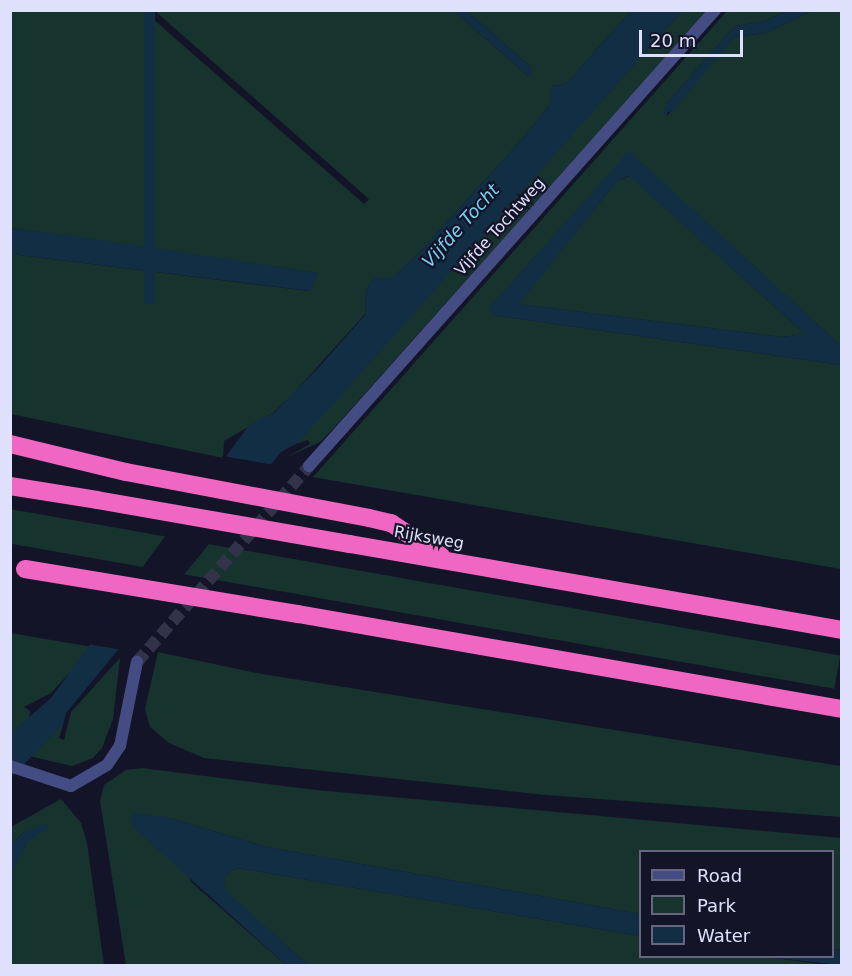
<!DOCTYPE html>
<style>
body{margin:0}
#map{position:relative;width:852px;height:976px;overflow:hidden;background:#141429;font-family:"DejaVu Sans",sans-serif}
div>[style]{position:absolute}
.green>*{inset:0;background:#17332d;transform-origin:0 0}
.water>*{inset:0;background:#112e45;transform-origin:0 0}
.pier>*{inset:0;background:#141429}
.street-tunnel>*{height:12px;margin-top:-6px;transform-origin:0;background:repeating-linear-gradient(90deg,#323349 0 12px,transparent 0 18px)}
.street>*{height:12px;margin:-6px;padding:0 6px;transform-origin:6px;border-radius:6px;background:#444d83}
.highway>*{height:18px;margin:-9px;padding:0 9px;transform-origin:9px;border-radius:9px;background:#ef67c2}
.highway-bridge>*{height:18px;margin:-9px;padding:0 9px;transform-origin:9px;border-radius:9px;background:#ef67c2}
span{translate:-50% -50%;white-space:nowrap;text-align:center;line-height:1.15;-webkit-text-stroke:4.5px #141429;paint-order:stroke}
.street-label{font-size:16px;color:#dfe1fc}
.water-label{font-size:18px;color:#78d0f1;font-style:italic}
.frame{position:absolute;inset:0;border:12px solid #dfe1fc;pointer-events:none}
.legend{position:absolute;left:639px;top:850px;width:195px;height:108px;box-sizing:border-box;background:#141429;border:2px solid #65667d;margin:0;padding:8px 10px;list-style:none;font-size:18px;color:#dfe1fc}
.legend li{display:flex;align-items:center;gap:12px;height:30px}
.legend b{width:30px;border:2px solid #65667d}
.scale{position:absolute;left:639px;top:30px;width:104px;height:27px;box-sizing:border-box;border:3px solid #dfe1fc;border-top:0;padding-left:8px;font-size:18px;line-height:21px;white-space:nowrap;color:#dfe1fc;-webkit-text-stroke:4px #141429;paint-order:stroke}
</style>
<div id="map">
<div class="green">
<i style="clip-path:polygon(11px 11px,144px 11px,364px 204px,369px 199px,155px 11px,454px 11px,528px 76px,532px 68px,467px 11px,631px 11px,566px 84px,551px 86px,550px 104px,525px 136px,419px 253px,392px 278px,373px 278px,365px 292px,366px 313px,293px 394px,274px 412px,224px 441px,223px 458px,11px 414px,11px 254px,309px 291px,317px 273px,11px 228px)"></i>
<i style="clip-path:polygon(682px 11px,707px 11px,333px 429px,320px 442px,285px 458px,310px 444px,308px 440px,296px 444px)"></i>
<i style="clip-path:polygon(727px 11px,786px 11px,765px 21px,735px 26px,667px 103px,667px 116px,734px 37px,765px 33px,812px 11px,841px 11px,841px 346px,629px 152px,490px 307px,493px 315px,841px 365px,841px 569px,313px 477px)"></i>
<i style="clip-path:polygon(630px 176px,805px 334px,782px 337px,518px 304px,617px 181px)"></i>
<i style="left:10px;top:509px;width:843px;height:34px;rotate:10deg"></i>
<i style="clip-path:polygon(10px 633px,93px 647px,51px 693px,24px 707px,30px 711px,29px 722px,11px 733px)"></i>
<i style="clip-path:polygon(158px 652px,256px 673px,841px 766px,841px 817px,546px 795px,204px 758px,169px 743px,150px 727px,145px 709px)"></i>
<i style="clip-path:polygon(120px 658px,113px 719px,102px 748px,93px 758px,72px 766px,29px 756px,57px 725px,63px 725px,59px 738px,64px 740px,71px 712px)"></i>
<i style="clip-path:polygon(142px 768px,316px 790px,841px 838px,841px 950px,833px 949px,832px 852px,640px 852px,640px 914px,267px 847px,166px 817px,191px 882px,286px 965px,126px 965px,100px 801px,104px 785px,126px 770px)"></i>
<i style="clip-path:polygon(61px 799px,81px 823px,87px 843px,104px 965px,11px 965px,10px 877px,27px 842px,24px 832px,11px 845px,11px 827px)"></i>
<i style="clip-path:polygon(237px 868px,640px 936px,640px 956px,766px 957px,827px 965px,308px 965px,224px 890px,225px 875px)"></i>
</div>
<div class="water">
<i style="left:144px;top:11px;width:11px;height:293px"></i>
<i style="clip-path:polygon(454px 11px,467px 11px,532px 68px,532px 74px,528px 76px)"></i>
<i style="clip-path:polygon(631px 11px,682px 11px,330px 408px,296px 444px,281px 452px,66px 713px,63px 725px,11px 777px,11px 733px,51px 698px,249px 425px,275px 412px,318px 368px,366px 314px,365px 292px,373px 278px,392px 278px,419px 253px,525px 136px,550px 104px,551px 86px,566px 84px)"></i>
<i style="clip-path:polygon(786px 11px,812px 11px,765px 33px,734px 37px,674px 110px,662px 115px,667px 103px,735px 26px,765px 21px)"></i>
<i style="clip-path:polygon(evenodd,629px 151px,841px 346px,841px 365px,492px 315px,490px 307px,629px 151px,629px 176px,804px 333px,804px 334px,782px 337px,519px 304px,617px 181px,629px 176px)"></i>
<i style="clip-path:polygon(11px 228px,94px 239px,318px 273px,310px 291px,11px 254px)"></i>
<i style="clip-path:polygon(131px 813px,166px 817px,267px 847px,640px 914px,640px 936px,237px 868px,225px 875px,225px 890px,308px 965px,286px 965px,133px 827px)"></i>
<i style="clip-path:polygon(46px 823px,48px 828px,27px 842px,11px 877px,11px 845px,24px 832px)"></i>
<i style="clip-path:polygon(833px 949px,841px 950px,841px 965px,766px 957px,832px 956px)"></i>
</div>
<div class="pier">
<i style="clip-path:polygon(223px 456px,274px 465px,122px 650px,87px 644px)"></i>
</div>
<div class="street-tunnel">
<i style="left:137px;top:662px;width:261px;rotate:-48.7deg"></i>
</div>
<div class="street">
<i style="left:309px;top:466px;width:611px;rotate:-48.32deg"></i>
<i style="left:10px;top:766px;width:64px;rotate:18.2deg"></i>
<i style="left:71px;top:786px;width:42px;rotate:-30.3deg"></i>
<i style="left:107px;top:765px;width:23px;rotate:-56deg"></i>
<i style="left:120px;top:746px;width:86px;rotate:-78.6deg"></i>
</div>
<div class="highway">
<i style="left:10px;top:444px;width:119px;rotate:13.6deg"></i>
<i style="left:10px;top:486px;width:88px;rotate:9.1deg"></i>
<i style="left:369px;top:518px;width:23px;rotate:13deg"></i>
<i style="left:391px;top:523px;width:60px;rotate:33.4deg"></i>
<i style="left:350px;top:544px;width:499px;rotate:9.9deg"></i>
<i style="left:298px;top:614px;width:552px;rotate:9.91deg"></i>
</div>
<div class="highway-bridge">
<i style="left:126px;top:472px;width:247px;rotate:10.7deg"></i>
<i style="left:97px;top:500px;width:257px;rotate:9.9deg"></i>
<i style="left:25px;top:569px;width:277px;rotate:9.4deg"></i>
</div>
<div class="street-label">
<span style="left:500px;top:227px;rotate:-48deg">Vijfde Tochtweg</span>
<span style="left:429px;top:538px;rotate:10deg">Rijksweg</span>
</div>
<div class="water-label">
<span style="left:461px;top:226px;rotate:-48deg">Vijfde Tocht</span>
</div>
<div class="frame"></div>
<ul class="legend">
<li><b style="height:8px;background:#444d83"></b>Road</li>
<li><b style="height:16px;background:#17332d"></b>Park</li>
<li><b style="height:16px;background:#112e45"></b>Water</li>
</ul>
<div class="scale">20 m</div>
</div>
